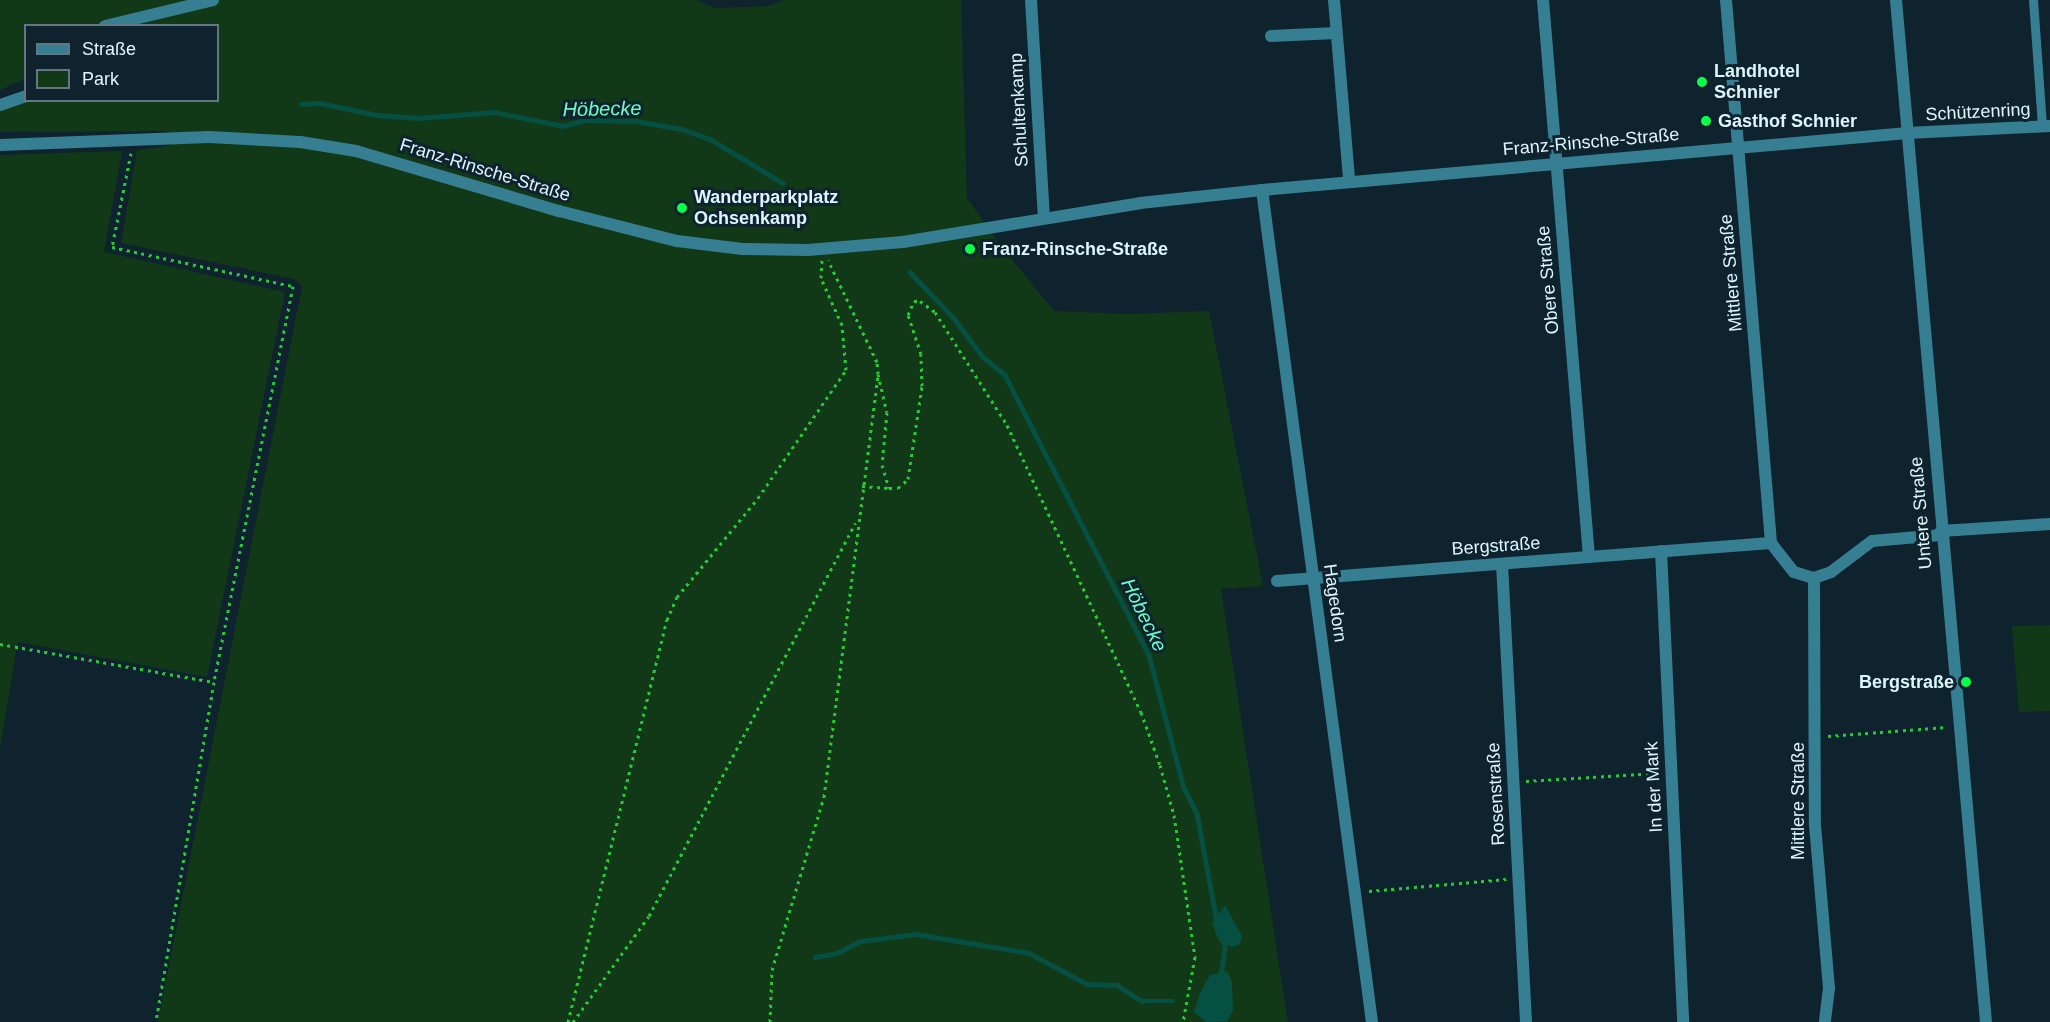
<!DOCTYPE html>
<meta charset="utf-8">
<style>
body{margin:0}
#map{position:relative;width:2050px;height:1022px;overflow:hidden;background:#0f232e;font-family:Helvetica,sans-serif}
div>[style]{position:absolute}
.green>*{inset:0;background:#113917}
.water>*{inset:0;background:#055042}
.stream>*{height:4.5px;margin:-2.25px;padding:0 2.25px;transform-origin:2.25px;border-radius:2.25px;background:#055042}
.path>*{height:3px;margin-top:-1.5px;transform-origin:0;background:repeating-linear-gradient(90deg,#24cb36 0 3px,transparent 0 7.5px)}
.service>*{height:9px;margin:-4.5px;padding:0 4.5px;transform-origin:4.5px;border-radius:4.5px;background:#367e91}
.minor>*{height:12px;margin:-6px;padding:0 6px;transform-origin:6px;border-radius:6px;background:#367e91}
.tertiary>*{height:12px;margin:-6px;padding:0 6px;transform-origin:6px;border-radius:6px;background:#367e91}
.dots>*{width:16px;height:16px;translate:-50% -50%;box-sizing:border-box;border:3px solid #0f232e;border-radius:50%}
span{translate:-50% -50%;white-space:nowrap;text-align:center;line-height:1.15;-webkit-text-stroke:6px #0f232e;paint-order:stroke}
.poi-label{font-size:18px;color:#dcf5ff;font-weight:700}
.left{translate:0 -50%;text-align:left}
.right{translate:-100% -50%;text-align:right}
.street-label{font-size:18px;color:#dcf5ff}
.water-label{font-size:20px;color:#6affc8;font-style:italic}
.legend{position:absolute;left:24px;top:24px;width:195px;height:78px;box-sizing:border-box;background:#0f232e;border:2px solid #617782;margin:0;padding:8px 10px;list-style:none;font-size:18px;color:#dcf5ff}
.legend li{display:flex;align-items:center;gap:12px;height:30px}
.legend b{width:30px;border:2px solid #617782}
</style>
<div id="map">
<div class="green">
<i style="clip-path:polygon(0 0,697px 0,715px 8px,768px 6px,785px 0,961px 0,967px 198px,1000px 245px,1054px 311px,1128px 314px,1209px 311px,1263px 586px,1221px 589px,1288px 1022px,158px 1022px,302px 286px,294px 279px,121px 243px,137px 150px,169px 146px,169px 131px,0 132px,0 107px,26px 100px,218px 100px,218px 26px,26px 26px,25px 79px,0 90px)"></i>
<i style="clip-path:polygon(122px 151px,104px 252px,285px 292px,207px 677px,18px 642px,0 747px,0 155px)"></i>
<i style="clip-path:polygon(2050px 625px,2050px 711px,2019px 712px,2012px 626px)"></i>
</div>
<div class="water">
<i style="clip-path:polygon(1225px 905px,1242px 936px,1240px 944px,1233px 947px,1219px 941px,1212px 923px)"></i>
<i style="clip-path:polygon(1227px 971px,1232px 982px,1233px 1011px,1227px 1021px,1206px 1022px,1194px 1012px,1200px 993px,1210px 975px)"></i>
</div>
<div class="stream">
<i style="left:301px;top:104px;width:19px;rotate:-3deg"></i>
<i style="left:320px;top:103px;width:58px;rotate:11.9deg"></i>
<i style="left:377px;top:115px;width:42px;rotate:4.1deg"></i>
<i style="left:419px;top:118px;width:75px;rotate:-4.6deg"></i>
<i style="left:494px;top:112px;width:70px;rotate:11.5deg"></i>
<i style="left:563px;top:126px;width:23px;rotate:-15deg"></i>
<i style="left:585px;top:120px;width:51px;rotate:1.1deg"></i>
<i style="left:636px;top:121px;width:47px;rotate:9.9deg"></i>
<i style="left:682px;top:129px;width:30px;rotate:20deg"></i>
<i style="left:710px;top:139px;width:85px;rotate:31.1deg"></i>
<i style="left:910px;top:272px;width:62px;rotate:46.3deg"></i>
<i style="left:953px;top:317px;width:50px;rotate:53.1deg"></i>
<i style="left:983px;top:357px;width:28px;rotate:39deg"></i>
<i style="left:1005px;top:375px;width:315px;rotate:62.8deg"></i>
<i style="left:1149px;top:655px;width:138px;rotate:75.3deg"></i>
<i style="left:1184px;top:788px;width:28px;rotate:63deg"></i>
<i style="left:1197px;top:813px;width:111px;rotate:79.6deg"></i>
<i style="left:815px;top:957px;width:22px;rotate:-10deg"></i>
<i style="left:837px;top:953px;width:27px;rotate:-27deg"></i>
<i style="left:861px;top:941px;width:55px;rotate:-7.3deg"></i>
<i style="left:916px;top:934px;width:115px;rotate:9.5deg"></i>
<i style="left:1029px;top:953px;width:66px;rotate:28.1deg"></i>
<i style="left:1087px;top:984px;width:30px;rotate:2deg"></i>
<i style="left:1117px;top:985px;width:30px;rotate:33deg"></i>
<i style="left:1142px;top:1001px;width:31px"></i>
<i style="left:1220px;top:978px;width:30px;rotate:-81deg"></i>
<i style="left:1225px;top:948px;width:9px;rotate:-108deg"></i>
</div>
<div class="path">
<i style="left:131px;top:153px;width:96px;rotate:101.4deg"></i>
<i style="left:112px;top:247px;width:185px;rotate:12.2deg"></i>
<i style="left:293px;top:286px;width:404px;rotate:101.3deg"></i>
<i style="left:214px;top:682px;width:345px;rotate:99.7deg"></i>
<i style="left:878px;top:374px;width:39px;rotate:77deg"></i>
<i style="left:887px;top:412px;width:53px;rotate:95.4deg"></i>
<i style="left:882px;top:465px;width:24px;rotate:73deg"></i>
<i style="left:889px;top:488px;width:9px"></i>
<i style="left:898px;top:488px;width:13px;rotate:-42deg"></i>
<i style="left:908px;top:479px;width:94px;rotate:-81.4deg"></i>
<i style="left:922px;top:386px;width:32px;rotate:-92deg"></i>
<i style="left:921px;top:354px;width:41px;rotate:-108.4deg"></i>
<i style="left:908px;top:315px;width:15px;rotate:-67deg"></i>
<i style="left:914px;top:301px;width:6px"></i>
<i style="left:920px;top:301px;width:19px;rotate:36deg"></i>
<i style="left:935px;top:312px;width:134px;rotate:57.5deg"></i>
<i style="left:1007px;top:425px;width:317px;rotate:65deg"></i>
<i style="left:1141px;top:712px;width:56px;rotate:70.3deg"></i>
<i style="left:1160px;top:765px;width:52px;rotate:74.4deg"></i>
<i style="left:1174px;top:815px;width:144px;rotate:81.6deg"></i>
<i style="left:1195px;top:957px;width:66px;rotate:100.5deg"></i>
<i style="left:862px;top:486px;width:27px;rotate:4deg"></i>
<i style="left:0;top:644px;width:217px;rotate:10.1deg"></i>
<i style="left:1828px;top:736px;width:119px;rotate:-4.3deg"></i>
<i style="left:1526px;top:781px;width:131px;rotate:-3.5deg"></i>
<i style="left:1369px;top:891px;width:138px;rotate:-5deg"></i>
<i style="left:568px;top:1022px;width:414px;rotate:-76.2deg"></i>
<i style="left:667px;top:620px;width:25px;rotate:-67deg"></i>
<i style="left:677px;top:597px;width:128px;rotate:-50.7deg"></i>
<i style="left:758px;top:498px;width:155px;rotate:-55.5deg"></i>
<i style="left:846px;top:370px;width:45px;rotate:-95.1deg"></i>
<i style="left:842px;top:325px;width:51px;rotate:-114.1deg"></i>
<i style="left:821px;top:278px;width:18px;rotate:-87deg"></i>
<i style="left:573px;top:1022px;width:130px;rotate:-54.4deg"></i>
<i style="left:649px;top:916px;width:444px;rotate:-62.3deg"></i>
<i style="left:770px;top:1022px;width:52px;rotate:-87.8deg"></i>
<i style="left:772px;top:970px;width:181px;rotate:-73.3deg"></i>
<i style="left:824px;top:797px;width:426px;rotate:-82.7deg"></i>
<i style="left:878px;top:374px;width:12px;rotate:-95deg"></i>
<i style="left:877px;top:362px;width:113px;rotate:-115.7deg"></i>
</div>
<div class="service">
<i style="left:2033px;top:0;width:127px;rotate:85.9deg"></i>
</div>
<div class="minor">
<i style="left:1031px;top:0;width:218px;rotate:86.6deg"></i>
<i style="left:1334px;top:0;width:181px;rotate:85.2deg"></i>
<i style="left:1543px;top:0;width:559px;rotate:85.28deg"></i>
<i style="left:1726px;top:0;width:545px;rotate:85.26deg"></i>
<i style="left:105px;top:26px;width:111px;rotate:-13.5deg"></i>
<i style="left:1271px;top:36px;width:65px;rotate:-2.6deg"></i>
<i style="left:0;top:105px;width:28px;rotate:-19deg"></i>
<i style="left:1907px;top:133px;width:143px;rotate:-2.8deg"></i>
<i style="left:1262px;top:190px;width:839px;rotate:82.47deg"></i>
<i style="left:1941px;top:531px;width:109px;rotate:-3.7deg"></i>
<i style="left:1661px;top:551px;width:472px;rotate:87.3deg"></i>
<i style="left:1502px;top:564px;width:459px;rotate:87deg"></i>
<i style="left:1814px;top:578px;width:247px;rotate:89.8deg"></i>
<i style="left:1815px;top:825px;width:164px;rotate:85.1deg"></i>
<i style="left:1829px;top:988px;width:34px;rotate:97deg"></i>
<i style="left:1277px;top:581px;width:495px;rotate:-4.4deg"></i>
<i style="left:1771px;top:543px;width:37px;rotate:52deg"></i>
<i style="left:1794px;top:572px;width:21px;rotate:17deg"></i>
<i style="left:1814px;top:578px;width:18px;rotate:-19deg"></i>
<i style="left:1831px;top:572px;width:51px;rotate:-37.1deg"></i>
<i style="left:1872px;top:541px;width:69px;rotate:-5deg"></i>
</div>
<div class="tertiary">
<i style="left:1896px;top:0;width:1026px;rotate:84.97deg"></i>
<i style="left:0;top:145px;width:209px;rotate:-2.2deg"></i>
<i style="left:209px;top:137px;width:91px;rotate:3.1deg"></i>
<i style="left:300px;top:142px;width:57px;rotate:9.1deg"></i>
<i style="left:356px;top:151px;width:212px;rotate:16.5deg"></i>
<i style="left:559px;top:211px;width:122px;rotate:14.3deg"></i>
<i style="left:677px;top:241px;width:66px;rotate:6.9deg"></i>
<i style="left:743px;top:249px;width:65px;rotate:0.9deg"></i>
<i style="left:808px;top:250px;width:95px;rotate:-4.8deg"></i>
<i style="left:903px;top:242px;width:240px;rotate:-9.3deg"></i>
<i style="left:1140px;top:203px;width:123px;rotate:-6.1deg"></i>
<i style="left:1262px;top:190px;width:648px;rotate:-5.05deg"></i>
</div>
<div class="dots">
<i style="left:1702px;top:82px;background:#08ff4a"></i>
<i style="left:1706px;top:121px;background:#08ff4a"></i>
<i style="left:682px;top:208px;background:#08ff4a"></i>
<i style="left:970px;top:249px;background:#08ff4a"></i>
<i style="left:1966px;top:682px;background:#08ff4a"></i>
</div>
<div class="poi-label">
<span class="left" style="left:1714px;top:82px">Landhotel<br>Schnier</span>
<span class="left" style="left:1718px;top:121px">Gasthof Schnier</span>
<span class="left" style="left:694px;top:208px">Wanderparkplatz<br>Ochsenkamp</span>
<span class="left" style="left:982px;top:249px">Franz-Rinsche-Straße</span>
<span class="right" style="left:1954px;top:682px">Bergstraße</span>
</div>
<div class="street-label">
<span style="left:1019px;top:110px;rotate:-93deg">Schultenkamp</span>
<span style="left:1978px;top:112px;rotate:-3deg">Schützenring</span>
<span style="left:1591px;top:142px;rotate:-5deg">Franz-Rinsche-Straße</span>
<span style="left:485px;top:170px;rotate:17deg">Franz-Rinsche-Straße</span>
<span style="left:1731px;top:273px;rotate:-95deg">Mittlere Straße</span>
<span style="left:1548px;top:280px;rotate:-95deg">Obere Straße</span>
<span style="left:1921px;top:513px;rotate:-95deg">Untere Straße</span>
<span style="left:1496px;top:546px;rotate:-4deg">Bergstraße</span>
<span style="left:1335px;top:603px;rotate:82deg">Hagedorn</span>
<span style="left:1654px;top:787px;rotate:-93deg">In der Mark</span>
<span style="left:1496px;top:794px;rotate:-93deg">Rosenstraße</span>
<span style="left:1798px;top:801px;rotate:-90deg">Mittlere Straße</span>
</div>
<div class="water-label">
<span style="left:602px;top:109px;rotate:-1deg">Höbecke</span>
<span style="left:1144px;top:615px;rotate:64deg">Höbecke</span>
</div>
<ul class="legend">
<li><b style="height:8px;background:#367e91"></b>Straße</li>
<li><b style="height:16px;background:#113917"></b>Park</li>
</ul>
</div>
